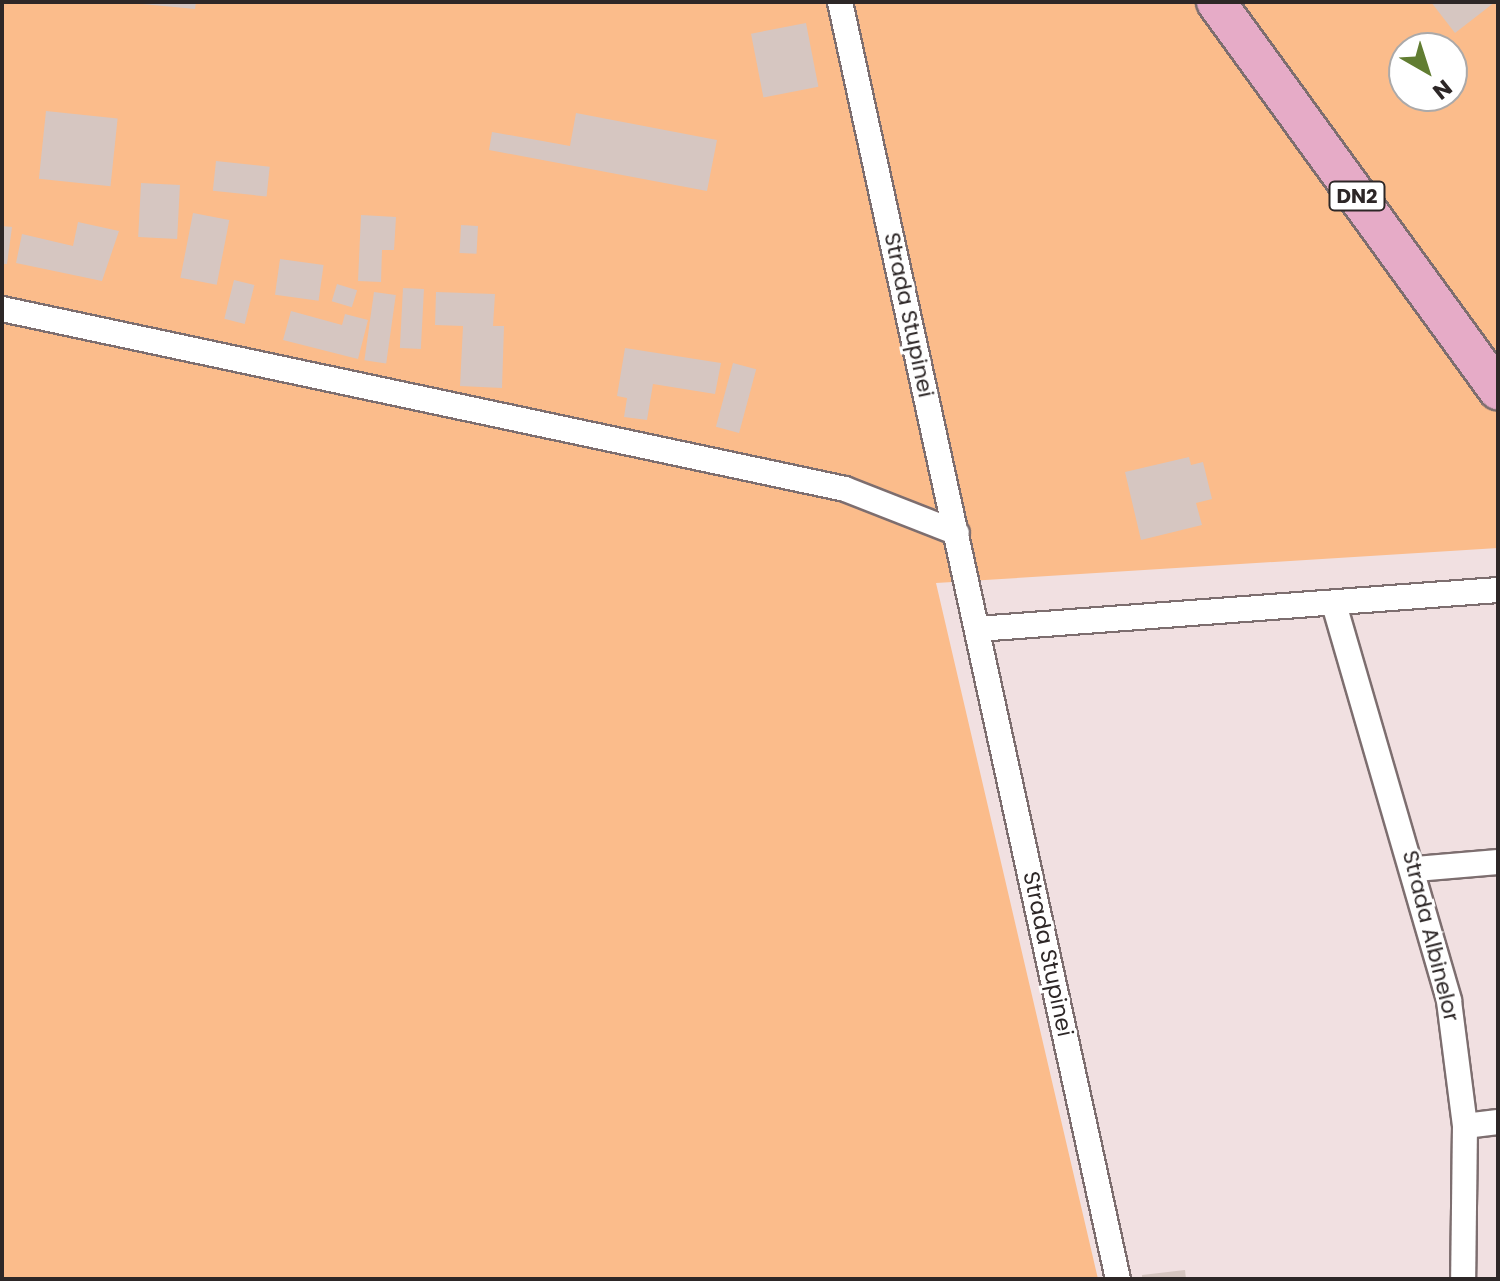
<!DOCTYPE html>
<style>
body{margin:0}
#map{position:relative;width:1500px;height:1281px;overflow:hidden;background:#f1e0e1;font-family:Poppins,sans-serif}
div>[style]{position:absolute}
.green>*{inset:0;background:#fbbc8b}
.building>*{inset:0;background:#d6c6c1;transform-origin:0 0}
.roads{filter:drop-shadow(2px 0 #7d6e6f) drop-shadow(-2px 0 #7d6e6f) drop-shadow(0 2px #7d6e6f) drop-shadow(0 -2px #7d6e6f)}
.minor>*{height:24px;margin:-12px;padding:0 12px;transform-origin:12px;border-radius:12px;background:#fff}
.primary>*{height:38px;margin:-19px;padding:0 19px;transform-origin:19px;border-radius:19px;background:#e6abc7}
span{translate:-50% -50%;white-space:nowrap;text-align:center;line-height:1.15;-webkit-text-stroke:6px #fff;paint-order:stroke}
.shield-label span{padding:2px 6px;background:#fff;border:2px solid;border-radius:6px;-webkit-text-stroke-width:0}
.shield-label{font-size:20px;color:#2d2727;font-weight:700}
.street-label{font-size:22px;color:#2d2727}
.frame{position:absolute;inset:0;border:4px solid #2d2727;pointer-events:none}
.north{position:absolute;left:1388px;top:32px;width:80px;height:80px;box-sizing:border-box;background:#fff;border:2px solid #aba9a9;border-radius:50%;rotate:141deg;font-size:22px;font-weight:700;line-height:32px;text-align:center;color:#2d2727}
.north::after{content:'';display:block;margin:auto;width:28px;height:36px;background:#617d32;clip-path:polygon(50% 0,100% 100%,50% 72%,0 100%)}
</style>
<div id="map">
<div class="green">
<i style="clip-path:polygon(evenodd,2px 2px,1498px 2px,1498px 548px,936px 583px,1098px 1279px,2px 1279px,2px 2px,1404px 48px,1452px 48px,1452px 96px,1404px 96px,1404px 48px)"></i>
</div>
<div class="building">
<i style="clip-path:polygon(121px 2px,196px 2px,195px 9px)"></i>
<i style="clip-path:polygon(1431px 2px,1495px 2px,1455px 33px)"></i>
<i style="left:806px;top:23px;width:65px;height:56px;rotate:79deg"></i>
<i style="left:46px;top:111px;width:72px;height:68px;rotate:6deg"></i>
<i style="clip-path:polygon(576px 113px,717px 140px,707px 191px,489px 150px,492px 132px,570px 146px)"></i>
<i style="left:216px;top:161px;width:54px;height:30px;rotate:6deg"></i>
<i style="left:141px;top:183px;width:39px;height:54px;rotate:3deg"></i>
<i style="left:193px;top:213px;width:37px;height:66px;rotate:11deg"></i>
<i style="clip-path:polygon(361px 215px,396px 217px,394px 250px,382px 250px,381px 282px,358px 281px)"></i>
<i style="clip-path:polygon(78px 222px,119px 231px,102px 281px,16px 263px,22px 234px,73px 246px)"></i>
<i style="left:461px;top:225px;width:17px;height:28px;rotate:3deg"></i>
<i style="clip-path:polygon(2px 226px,12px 227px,7px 264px,2px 264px)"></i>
<i style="left:280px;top:259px;width:44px;height:36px;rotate:8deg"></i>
<i style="left:234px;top:280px;width:21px;height:40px;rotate:14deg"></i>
<i style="left:337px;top:284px;width:21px;height:18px;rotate:17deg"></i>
<i style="left:403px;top:288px;width:21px;height:60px;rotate:3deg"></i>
<i style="left:374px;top:292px;width:22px;height:69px;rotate:8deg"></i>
<i style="clip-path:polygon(436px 292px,495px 294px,493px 326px,504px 326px,502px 388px,460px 386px,463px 326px,435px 325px)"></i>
<i style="clip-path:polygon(291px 311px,342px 325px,345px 314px,368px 320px,358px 359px,283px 340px)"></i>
<i style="clip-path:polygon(625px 348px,721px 363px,715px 394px,653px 384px,647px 420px,624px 417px,627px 398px,617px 396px)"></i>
<i style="left:733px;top:363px;width:24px;height:66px;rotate:15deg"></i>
<i style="clip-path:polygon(1189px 457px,1191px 465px,1203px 462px,1212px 499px,1196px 503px,1202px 525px,1141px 540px,1125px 472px)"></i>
<i style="clip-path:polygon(1185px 1270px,1186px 1279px,1142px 1279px,1142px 1275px)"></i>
</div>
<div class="roads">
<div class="minor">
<i style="left:840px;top:2px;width:1307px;rotate:77.72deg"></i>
<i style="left:2px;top:309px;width:862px;rotate:12.05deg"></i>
<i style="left:845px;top:489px;width:120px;rotate:21.4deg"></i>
<i style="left:1334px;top:604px;width:413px;rotate:73.8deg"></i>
<i style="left:1449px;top:1001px;width:126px;rotate:82.7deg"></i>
<i style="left:1465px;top:1126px;width:153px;rotate:90.7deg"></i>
<i style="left:978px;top:629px;width:521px;rotate:-4.29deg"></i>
<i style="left:1416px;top:869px;width:82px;rotate:-4.9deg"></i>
<i style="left:1465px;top:1126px;width:33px;rotate:-7deg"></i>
</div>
<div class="primary">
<i style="left:1216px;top:2px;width:480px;rotate:54deg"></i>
</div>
</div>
<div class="shield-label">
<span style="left:1357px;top:196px">DN2</span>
</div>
<div class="street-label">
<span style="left:909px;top:315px;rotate:78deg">Strada Stupinei</span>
<span style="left:1431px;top:936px;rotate:76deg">Strada Albinelor</span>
<span style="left:1048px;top:954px;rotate:78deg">Strada Stupinei</span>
</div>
<div class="frame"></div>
<div class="north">N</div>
</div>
